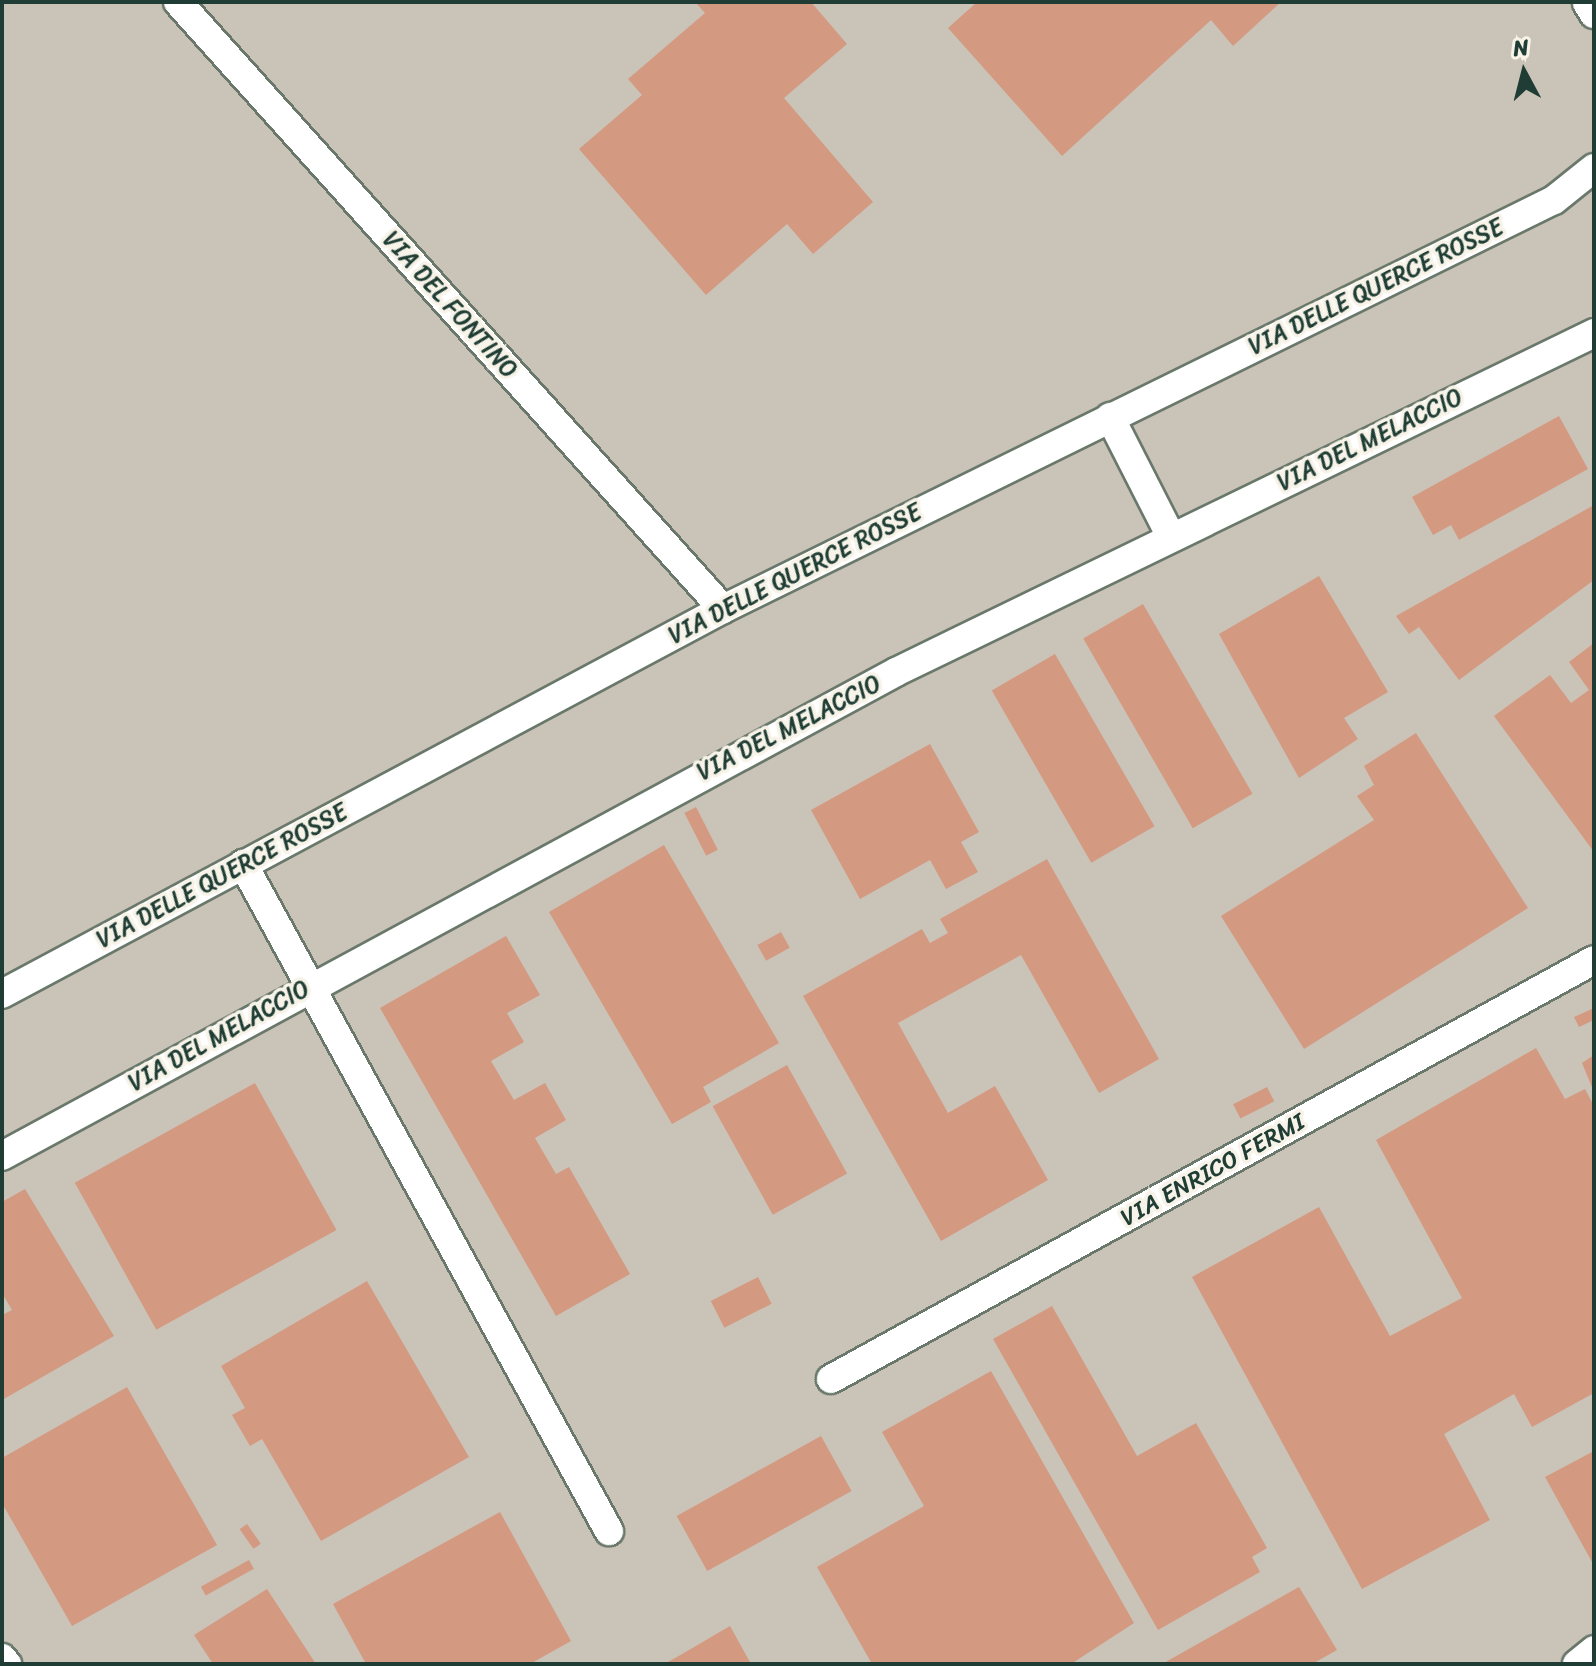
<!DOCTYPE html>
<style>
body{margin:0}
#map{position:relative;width:1596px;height:1666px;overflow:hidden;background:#f3e6ce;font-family:Sriracha,sans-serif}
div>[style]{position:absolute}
.industrial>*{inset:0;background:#cac3b8;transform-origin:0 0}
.building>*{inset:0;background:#d49981;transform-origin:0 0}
.roads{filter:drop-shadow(2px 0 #69786a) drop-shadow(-2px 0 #69786a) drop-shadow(0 2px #69786a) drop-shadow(0 -2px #69786a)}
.minor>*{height:28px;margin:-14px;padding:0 14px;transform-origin:14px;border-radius:14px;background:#fff}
span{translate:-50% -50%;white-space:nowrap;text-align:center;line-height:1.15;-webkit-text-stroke:7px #f7f3e8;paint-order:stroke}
.street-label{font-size:24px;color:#1f3d34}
.frame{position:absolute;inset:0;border:4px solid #1f3d34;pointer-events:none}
.north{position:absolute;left:1484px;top:32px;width:80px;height:80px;-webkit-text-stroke:6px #f7f3e8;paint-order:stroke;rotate:353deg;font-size:22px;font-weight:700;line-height:32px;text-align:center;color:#1f3d34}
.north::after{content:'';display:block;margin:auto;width:28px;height:36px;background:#1f3d34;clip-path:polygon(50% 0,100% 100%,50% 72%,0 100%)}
</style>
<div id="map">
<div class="industrial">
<i style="left:2px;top:2px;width:1592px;height:1662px"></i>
</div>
<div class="building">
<i style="clip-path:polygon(695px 2px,811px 2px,847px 44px,784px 98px,873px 202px,813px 254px,787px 224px,706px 295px,579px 149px,642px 95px,628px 79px,705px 13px)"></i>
<i style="clip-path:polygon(977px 2px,1281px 2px,1233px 46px,1211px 20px,1062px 156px,948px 28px)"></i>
<i style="clip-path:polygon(1559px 416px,1588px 469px,1459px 540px,1451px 525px,1433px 535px,1412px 497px)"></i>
<i style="clip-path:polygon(1594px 505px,1594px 580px,1459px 680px,1419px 627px,1409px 634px,1396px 616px)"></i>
<i style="clip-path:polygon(1319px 576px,1388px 692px,1344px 718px,1358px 739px,1299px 778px,1219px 634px)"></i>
<i style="left:1143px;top:604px;width:219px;height:69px;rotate:60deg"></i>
<i style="clip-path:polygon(1594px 643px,1594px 852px,1494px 716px,1550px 675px,1571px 703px,1589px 690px,1569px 662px)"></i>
<i style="left:1055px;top:654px;width:199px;height:73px;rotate:60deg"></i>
<i style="clip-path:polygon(1416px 733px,1528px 908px,1304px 1049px,1221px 916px,1374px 820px,1357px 796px,1374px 785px,1364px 766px)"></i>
<i style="clip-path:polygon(930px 744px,979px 832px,961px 842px,978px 872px,946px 889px,930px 860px,860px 899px,811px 810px)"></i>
<i style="left:696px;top:807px;width:48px;height:13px;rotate:63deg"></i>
<i style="clip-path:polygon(664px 845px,779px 1043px,703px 1087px,711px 1102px,672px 1124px,549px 912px)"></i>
<i style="clip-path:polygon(1047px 859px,1159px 1059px,1099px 1093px,1021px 955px,898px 1023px,948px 1113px,995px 1086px,1048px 1180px,941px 1241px,803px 996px,922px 929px,930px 943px,948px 933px,940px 919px)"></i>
<i style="left:781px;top:932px;width:18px;height:27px;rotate:61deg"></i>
<i style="clip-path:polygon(506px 936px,540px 995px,507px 1013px,524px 1042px,491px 1061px,514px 1100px,545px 1083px,566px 1120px,535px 1138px,556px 1174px,569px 1167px,630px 1274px,556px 1316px,380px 1008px)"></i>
<i style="clip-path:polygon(1594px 1008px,1594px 1020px,1579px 1027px,1574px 1017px)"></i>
<i style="clip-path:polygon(1536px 1048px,1565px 1099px,1585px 1089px,1594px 1106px,1594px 1393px,1532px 1427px,1514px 1394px,1444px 1434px,1490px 1520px,1362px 1589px,1192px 1277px,1319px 1207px,1390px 1336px,1462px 1298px,1376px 1140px)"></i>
<i style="clip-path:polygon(1594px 1055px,1594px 1092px,1582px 1063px)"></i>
<i style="left:787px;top:1065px;width:124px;height:85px;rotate:61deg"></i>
<i style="left:255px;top:1083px;width:168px;height:206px;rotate:61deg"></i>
<i style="left:1267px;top:1087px;width:16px;height:38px;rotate:63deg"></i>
<i style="clip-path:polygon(25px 1189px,114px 1336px,2px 1400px,2px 1315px,12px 1310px,2px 1293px,2px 1202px)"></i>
<i style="left:758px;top:1277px;width:30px;height:53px;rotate:63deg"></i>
<i style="clip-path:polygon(367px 1281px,469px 1457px,321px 1541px,262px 1439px,250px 1446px,232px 1415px,245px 1408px,221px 1366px)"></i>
<i style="clip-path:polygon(1052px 1306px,1137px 1456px,1196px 1423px,1267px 1548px,1252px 1557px,1260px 1572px,1158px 1630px,993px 1339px)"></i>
<i style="clip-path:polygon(991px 1371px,1134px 1623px,1071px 1664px,872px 1664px,817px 1567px,924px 1506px,882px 1432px)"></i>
<i style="clip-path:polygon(127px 1387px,217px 1545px,72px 1626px,2px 1503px,2px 1458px)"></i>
<i style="left:821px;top:1436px;width:63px;height:165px;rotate:61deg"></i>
<i style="clip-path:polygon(1594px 1451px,1594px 1561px,1592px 1562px,1545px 1477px)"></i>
<i style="clip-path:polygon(500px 1512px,571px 1641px,530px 1664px,366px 1664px,333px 1604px)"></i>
<i style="left:247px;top:1524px;width:24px;height:9px;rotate:55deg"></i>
<i style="left:249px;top:1560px;width:10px;height:55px;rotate:61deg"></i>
<i style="clip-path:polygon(1299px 1587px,1337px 1650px,1312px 1664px,1162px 1664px)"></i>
<i style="clip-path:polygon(267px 1589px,316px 1664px,213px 1664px,194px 1635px)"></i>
<i style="clip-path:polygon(730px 1626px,751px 1664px,664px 1664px,677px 1657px)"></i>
</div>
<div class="roads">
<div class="minor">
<i style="left:178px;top:2px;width:816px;rotate:48.08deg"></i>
<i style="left:1587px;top:3px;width:13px;rotate:58deg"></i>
<i style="left:1110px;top:417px;width:132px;rotate:63deg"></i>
<i style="left:243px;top:864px;width:761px;rotate:61.25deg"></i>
<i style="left:2px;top:994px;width:817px;rotate:-28.1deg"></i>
<i style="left:723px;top:609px;width:926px;rotate:-26.21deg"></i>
<i style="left:1554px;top:200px;width:51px;rotate:-38.7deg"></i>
<i style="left:2px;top:1156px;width:1017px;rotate:-28.43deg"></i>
<i style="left:896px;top:672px;width:776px;rotate:-25.9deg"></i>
<i style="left:831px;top:1379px;width:870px;rotate:-28.77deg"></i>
<i style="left:2px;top:1658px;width:8px;rotate:50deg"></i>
<i style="left:1577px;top:1664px;width:22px;rotate:-39deg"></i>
</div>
</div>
<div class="street-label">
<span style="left:1376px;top:287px;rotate:-26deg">VIA DELLE QUERCE ROSSE</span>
<span style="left:450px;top:305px;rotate:48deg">VIA DEL FONTINO</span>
<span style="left:1370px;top:440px;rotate:-26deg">VIA DEL MELACCIO</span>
<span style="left:795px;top:574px;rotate:-27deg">VIA DELLE QUERCE ROSSE</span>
<span style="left:789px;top:728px;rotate:-27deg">VIA DEL MELACCIO</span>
<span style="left:222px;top:876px;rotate:-28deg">VIA DELLE QUERCE ROSSE</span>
<span style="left:219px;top:1036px;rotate:-29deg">VIA DEL MELACCIO</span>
<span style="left:1213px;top:1170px;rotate:-29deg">VIA ENRICO FERMI</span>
</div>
<div class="frame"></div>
<div class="north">N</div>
</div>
